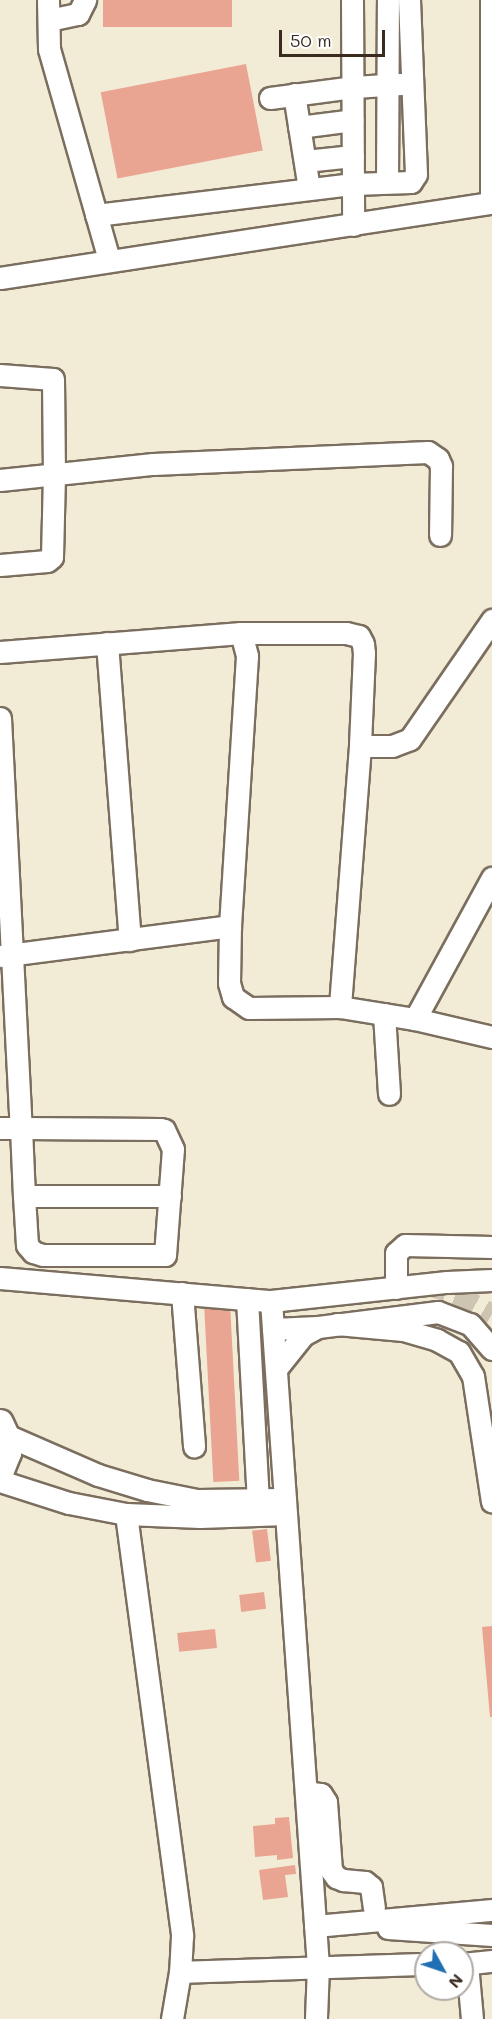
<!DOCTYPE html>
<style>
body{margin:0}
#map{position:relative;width:492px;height:2019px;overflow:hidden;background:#f2ecd6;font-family:Mali,sans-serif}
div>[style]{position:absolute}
.building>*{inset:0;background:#eaa492;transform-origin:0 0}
.minor-tunnel>*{height:21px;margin-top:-10.5px;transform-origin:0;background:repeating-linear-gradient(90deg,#cdc5b1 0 21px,transparent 0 31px)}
.roads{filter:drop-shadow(2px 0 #7b6e5e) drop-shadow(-2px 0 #7b6e5e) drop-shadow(0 2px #7b6e5e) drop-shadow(0 -2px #7b6e5e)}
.minor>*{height:21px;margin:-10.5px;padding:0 10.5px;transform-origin:10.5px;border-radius:10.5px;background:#fff}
.major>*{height:26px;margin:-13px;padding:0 13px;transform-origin:13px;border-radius:13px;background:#fff}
span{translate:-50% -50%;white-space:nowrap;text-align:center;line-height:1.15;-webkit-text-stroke:5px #fff;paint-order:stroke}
.north{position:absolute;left:414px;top:1941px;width:60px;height:60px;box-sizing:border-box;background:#fff;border:2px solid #b1aaa5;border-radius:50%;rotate:130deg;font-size:16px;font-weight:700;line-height:24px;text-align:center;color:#3b2a1e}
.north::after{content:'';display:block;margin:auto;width:21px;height:27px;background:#1f6fb2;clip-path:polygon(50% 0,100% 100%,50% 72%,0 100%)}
.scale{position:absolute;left:279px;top:30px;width:106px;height:27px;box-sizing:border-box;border:3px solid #3b2a1e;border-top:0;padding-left:8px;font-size:18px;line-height:21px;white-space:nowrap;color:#3b2a1e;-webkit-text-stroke:4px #fff;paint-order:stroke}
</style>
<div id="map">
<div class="building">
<i style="left:103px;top:0;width:129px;height:27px"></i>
<i style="left:246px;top:64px;width:88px;height:148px;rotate:79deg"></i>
<i style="left:230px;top:1303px;width:178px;height:26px;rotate:87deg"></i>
<i style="left:267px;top:1529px;width:32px;height:15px;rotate:83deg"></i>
<i style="left:264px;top:1592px;width:17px;height:25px;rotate:83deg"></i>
<i style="clip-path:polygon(492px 1626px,492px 1717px,490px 1717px,482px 1627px)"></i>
<i style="left:215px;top:1629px;width:19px;height:38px;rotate:84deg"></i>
<i style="clip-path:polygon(289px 1817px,293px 1858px,277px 1860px,277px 1855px,255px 1857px,253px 1826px,275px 1824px,275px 1818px)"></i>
<i style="clip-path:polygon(295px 1865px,296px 1874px,285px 1875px,288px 1897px,263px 1900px,259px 1870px)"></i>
</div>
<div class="minor-tunnel">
<i style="left:426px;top:1284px;width:33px;rotate:18deg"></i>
<i style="left:457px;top:1294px;width:40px;rotate:29.7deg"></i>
</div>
<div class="roads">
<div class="minor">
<i style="left:48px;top:0;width:49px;rotate:88.8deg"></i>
<i style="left:49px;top:49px;width:219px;rotate:74.1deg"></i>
<i style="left:352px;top:0;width:225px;rotate:89.7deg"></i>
<i style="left:491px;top:0;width:203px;rotate:90deg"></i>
<i style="left:49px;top:20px;width:30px;rotate:-12deg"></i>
<i style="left:78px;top:14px;width:16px;rotate:-63deg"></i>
<i style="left:294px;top:94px;width:96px;rotate:81deg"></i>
<i style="left:270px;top:98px;width:85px;rotate:-7.5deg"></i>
<i style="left:354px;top:87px;width:47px;rotate:-3.7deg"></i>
<i style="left:299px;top:127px;width:54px;rotate:-7.4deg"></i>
<i style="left:305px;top:161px;width:48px;rotate:-5.9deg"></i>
<i style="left:387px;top:182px;width:182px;rotate:-89.7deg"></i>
<i style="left:96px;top:215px;width:259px;rotate:-6.9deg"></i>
<i style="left:353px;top:184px;width:58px;rotate:-2deg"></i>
<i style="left:411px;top:182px;width:9px;rotate:-58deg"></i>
<i style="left:416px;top:174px;width:174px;rotate:-92.3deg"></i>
<i style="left:0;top:278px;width:498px;rotate:-8.7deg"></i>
<i style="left:0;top:375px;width:53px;rotate:4.3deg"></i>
<i style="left:53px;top:379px;width:96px;rotate:89.4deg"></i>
<i style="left:54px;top:475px;width:82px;rotate:91.4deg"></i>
<i style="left:52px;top:557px;width:6px;rotate:141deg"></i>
<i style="left:47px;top:561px;width:47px;rotate:175.1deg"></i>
<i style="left:0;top:480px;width:154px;rotate:-6deg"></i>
<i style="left:153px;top:464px;width:275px;rotate:-2.5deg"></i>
<i style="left:428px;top:452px;width:12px;rotate:35deg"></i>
<i style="left:438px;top:459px;width:8px;rotate:67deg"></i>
<i style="left:441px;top:466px;width:69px;rotate:90.8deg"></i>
<i style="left:241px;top:633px;width:24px;rotate:75deg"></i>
<i style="left:247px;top:656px;width:271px;rotate:93.6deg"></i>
<i style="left:230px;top:926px;width:57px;rotate:91deg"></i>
<i style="left:229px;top:983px;width:15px;rotate:74deg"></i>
<i style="left:233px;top:997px;width:19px;rotate:35deg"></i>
<i style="left:249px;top:1008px;width:91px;rotate:-0.6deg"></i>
<i style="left:340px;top:1007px;width:76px;rotate:9.1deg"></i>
<i style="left:415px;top:1019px;width:79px;rotate:13.2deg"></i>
<i style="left:107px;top:643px;width:298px;rotate:85.6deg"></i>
<i style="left:0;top:652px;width:242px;rotate:-4.5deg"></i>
<i style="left:241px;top:633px;width:105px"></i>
<i style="left:346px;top:633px;width:13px;rotate:13deg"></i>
<i style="left:359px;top:636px;width:9px;rotate:63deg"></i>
<i style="left:363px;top:644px;width:9px;rotate:84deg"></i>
<i style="left:364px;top:653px;width:93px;rotate:92.5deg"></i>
<i style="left:360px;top:746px;width:262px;rotate:94.4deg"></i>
<i style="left:0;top:718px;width:411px;rotate:87.1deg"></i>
<i style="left:21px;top:1128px;width:68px;rotate:87.5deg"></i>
<i style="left:24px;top:1196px;width:49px;rotate:86.5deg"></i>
<i style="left:27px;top:1245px;width:9px;rotate:49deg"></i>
<i style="left:33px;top:1252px;width:10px;rotate:17deg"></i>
<i style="left:43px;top:1255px;width:122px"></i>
<i style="left:165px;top:1255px;width:106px;rotate:-85.7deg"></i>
<i style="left:173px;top:1149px;width:21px;rotate:-115deg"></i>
<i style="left:164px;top:1130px;width:4px;rotate:-166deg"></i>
<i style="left:160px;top:1129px;width:139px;rotate:-179.6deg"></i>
<i style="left:21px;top:1128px;width:21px;rotate:180deg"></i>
<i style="left:360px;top:746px;width:32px"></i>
<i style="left:392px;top:746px;width:19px;rotate:-21deg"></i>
<i style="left:410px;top:739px;width:145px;rotate:-55.4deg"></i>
<i style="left:0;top:956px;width:232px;rotate:-7.4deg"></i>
<i style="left:384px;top:1014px;width:80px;rotate:86.4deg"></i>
<i style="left:415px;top:1019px;width:161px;rotate:-61.4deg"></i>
<i style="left:24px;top:1196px;width:146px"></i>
<i style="left:0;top:1278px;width:272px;rotate:4.9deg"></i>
<i style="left:271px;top:1301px;width:177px;rotate:-6.2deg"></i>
<i style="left:447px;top:1282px;width:45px;rotate:-2.5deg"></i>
<i style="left:396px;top:1288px;width:35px;rotate:-90deg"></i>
<i style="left:396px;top:1253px;width:12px;rotate:-42deg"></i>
<i style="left:405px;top:1245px;width:87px;rotate:1.3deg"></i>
<i style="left:182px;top:1293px;width:154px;rotate:85.5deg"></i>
<i style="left:247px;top:1299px;width:200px;rotate:86.9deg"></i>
<i style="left:271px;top:1301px;width:667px;rotate:85.96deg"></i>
<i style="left:318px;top:1966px;width:53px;rotate:92.2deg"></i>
<i style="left:337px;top:1324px;width:66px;rotate:5.2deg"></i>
<i style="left:403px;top:1330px;width:35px;rotate:16deg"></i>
<i style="left:437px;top:1340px;width:25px;rotate:29deg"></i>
<i style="left:459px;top:1352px;width:28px;rotate:60deg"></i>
<i style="left:473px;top:1376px;width:127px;rotate:81.4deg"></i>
<i style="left:273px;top:1329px;width:45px;rotate:-2.5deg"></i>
<i style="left:318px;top:1327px;width:121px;rotate:-7.1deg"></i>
<i style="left:438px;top:1312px;width:34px;rotate:21deg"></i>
<i style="left:470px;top:1324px;width:33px;rotate:49deg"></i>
<i style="left:276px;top:1369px;width:43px;rotate:-51.5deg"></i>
<i style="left:303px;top:1335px;width:17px;rotate:-28deg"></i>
<i style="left:6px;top:1435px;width:100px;rotate:23.5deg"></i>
<i style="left:98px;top:1475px;width:51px;rotate:17deg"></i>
<i style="left:147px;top:1490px;width:51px;rotate:11.3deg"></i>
<i style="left:197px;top:1500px;width:88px;rotate:-0.7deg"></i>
<i style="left:0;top:1481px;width:72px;rotate:17.7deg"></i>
<i style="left:69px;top:1503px;width:58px;rotate:10.9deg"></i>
<i style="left:126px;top:1514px;width:74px;rotate:2.3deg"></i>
<i style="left:200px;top:1517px;width:86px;rotate:-2deg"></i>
<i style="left:126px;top:1514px;width:426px;rotate:82.4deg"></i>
<i style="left:182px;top:1936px;width:36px;rotate:93deg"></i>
<i style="left:180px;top:1972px;width:48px;rotate:99.7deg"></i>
<i style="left:306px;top:1792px;width:15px;rotate:8deg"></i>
<i style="left:321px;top:1794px;width:9px;rotate:58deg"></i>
<i style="left:326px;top:1802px;width:68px;rotate:85.8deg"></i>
<i style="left:331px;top:1870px;width:9px;rotate:54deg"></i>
<i style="left:336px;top:1877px;width:8px;rotate:23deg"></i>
<i style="left:343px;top:1880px;width:22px;rotate:5deg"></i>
<i style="left:365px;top:1882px;width:8px;rotate:40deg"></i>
<i style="left:371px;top:1887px;width:21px;rotate:82deg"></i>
<i style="left:315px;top:1926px;width:178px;rotate:-5.2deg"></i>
<i style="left:388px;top:1928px;width:104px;rotate:3.9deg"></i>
<i style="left:462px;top:1964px;width:30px;rotate:-6deg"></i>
<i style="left:467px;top:1964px;width:55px;rotate:84.8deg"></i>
<i style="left:180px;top:1972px;width:246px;rotate:-1.9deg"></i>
</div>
<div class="major">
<i style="left:0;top:1423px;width:17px;rotate:65deg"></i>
<i style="left:7px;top:1438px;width:15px;rotate:86deg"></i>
<i style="left:8px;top:1453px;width:22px;rotate:112deg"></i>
</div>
</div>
<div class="north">N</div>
<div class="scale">50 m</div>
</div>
